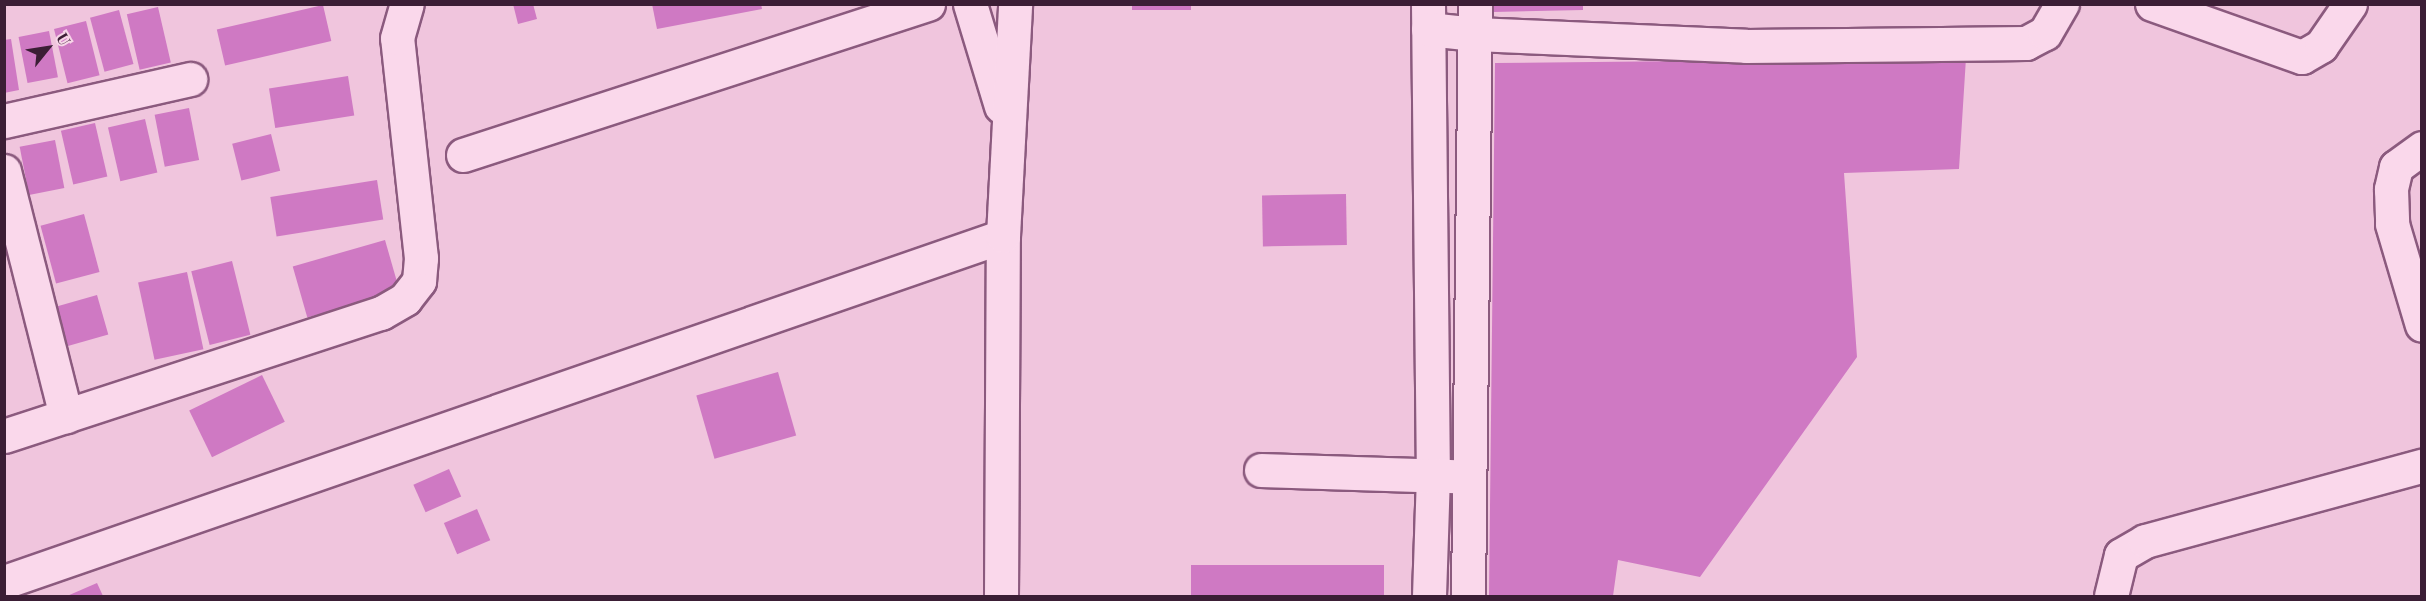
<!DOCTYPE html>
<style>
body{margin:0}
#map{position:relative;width:2426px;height:601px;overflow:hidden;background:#f0c5dd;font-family:"Playfair Display",serif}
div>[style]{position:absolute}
.building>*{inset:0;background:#cf79c3;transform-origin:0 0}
.roads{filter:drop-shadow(2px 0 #8b5a7e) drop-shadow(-2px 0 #8b5a7e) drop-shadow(0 2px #8b5a7e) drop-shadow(0 -2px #8b5a7e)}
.minor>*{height:33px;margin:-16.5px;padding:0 16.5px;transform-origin:16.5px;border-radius:16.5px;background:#fad8eb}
span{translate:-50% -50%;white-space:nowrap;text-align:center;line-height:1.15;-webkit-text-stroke:4.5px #f7d5e8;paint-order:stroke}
.frame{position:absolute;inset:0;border:6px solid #3b1e35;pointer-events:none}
.north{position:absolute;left:18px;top:18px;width:60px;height:60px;-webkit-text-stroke:4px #f7d5e8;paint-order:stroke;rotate:60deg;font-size:16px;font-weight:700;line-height:24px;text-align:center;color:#3b1e35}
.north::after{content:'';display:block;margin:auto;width:21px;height:27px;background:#3b1e35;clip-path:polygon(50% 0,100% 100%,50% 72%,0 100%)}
</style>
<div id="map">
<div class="building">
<i style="clip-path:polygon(513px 4px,533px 4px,537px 19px,518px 24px)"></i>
<i style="clip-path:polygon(652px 4px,761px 4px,762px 9px,657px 29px)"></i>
<i style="left:1132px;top:4px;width:59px;height:6px"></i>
<i style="clip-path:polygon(1493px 4px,1583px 4px,1583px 10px,1493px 12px)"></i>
<i style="left:323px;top:5px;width:37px;height:109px;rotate:77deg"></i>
<i style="left:158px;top:7px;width:57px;height:32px;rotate:77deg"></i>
<i style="left:119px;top:10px;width:56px;height:30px;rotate:75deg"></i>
<i style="left:86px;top:21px;width:56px;height:33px;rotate:76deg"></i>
<i style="left:49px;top:31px;width:47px;height:31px;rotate:79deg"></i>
<i style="clip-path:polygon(11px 39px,19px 90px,4px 93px,4px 40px)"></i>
<i style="clip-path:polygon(1966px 58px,1959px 169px,1844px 173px,1857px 357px,1700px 577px,1618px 560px,1613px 596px,1489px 596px,1495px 63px)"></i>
<i style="left:348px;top:76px;width:40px;height:80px;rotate:81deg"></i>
<i style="left:189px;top:108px;width:53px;height:35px;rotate:79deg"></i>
<i style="left:145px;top:119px;width:55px;height:38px;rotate:77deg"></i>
<i style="left:95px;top:123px;width:55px;height:35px;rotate:77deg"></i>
<i style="left:271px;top:134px;width:38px;height:40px;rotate:76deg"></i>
<i style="left:55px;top:140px;width:49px;height:36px;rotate:79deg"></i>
<i style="left:377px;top:180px;width:40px;height:108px;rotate:81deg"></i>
<i style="left:1346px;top:194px;width:51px;height:84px;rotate:89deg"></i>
<i style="left:84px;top:214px;width:60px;height:45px;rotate:75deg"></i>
<i style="left:385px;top:240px;width:53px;height:96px;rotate:74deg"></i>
<i style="left:232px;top:261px;width:76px;height:42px;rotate:76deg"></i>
<i style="left:187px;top:272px;width:79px;height:50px;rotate:78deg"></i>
<i style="left:97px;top:295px;width:41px;height:42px;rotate:74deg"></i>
<i style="left:778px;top:372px;width:66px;height:85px;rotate:74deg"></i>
<i style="left:262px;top:375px;width:52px;height:81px;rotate:64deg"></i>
<i style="left:449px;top:469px;width:30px;height:39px;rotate:66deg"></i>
<i style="left:477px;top:509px;width:34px;height:36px;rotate:67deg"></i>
<i style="left:1191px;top:565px;width:193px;height:31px"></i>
<i style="clip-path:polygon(97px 583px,103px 596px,67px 596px)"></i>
</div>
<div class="roads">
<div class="minor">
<i style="left:970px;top:4px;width:107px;rotate:73.1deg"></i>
<i style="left:1428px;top:4px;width:471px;rotate:89.4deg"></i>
<i style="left:1433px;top:475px;width:121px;rotate:91.9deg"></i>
<i style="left:2152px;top:4px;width:159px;rotate:19.5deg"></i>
<i style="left:2302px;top:57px;width:22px;rotate:-30deg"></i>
<i style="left:2321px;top:46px;width:51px;rotate:-55.4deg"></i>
<i style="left:1428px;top:29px;width:47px;rotate:6.1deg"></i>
<i style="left:1475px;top:34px;width:271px;rotate:2.5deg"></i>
<i style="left:1746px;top:46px;width:280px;rotate:-0.6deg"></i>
<i style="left:2026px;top:43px;width:21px;rotate:-28deg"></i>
<i style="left:2045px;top:33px;width:34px;rotate:-60deg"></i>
<i style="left:4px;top:121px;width:191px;rotate:-12.7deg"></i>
<i style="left:2422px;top:148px;width:32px;rotate:144deg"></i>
<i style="left:2396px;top:167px;width:23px;rotate:103deg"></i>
<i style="left:2391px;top:189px;width:35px;rotate:88deg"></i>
<i style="left:2392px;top:224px;width:105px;rotate:73.5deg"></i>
<i style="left:463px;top:155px;width:489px;rotate:-18deg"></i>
<i style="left:4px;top:171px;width:253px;rotate:75.8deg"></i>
<i style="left:4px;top:436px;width:397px;rotate:-18.1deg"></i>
<i style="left:381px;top:313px;width:28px;rotate:-30deg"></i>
<i style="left:405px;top:299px;width:23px;rotate:-52deg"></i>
<i style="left:419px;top:281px;width:23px;rotate:-85deg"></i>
<i style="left:421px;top:258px;width:221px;rotate:-96.2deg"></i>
<i style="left:397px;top:38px;width:35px;rotate:-74deg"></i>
<i style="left:1261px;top:470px;width:195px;rotate:1.8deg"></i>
<i style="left:4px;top:582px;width:1057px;rotate:-19.1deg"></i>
<i style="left:1001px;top:596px;width:360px;rotate:-89.7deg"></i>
<i style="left:1003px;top:236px;width:232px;rotate:-87deg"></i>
<i style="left:1468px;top:596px;width:592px;rotate:-89.32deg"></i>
<i style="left:2111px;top:596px;width:42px;rotate:-76.3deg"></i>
<i style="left:2121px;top:555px;width:28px;rotate:-30deg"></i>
<i style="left:2145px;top:541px;width:287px;rotate:-15.2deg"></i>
</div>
</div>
<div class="frame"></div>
<div class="north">U</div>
</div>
